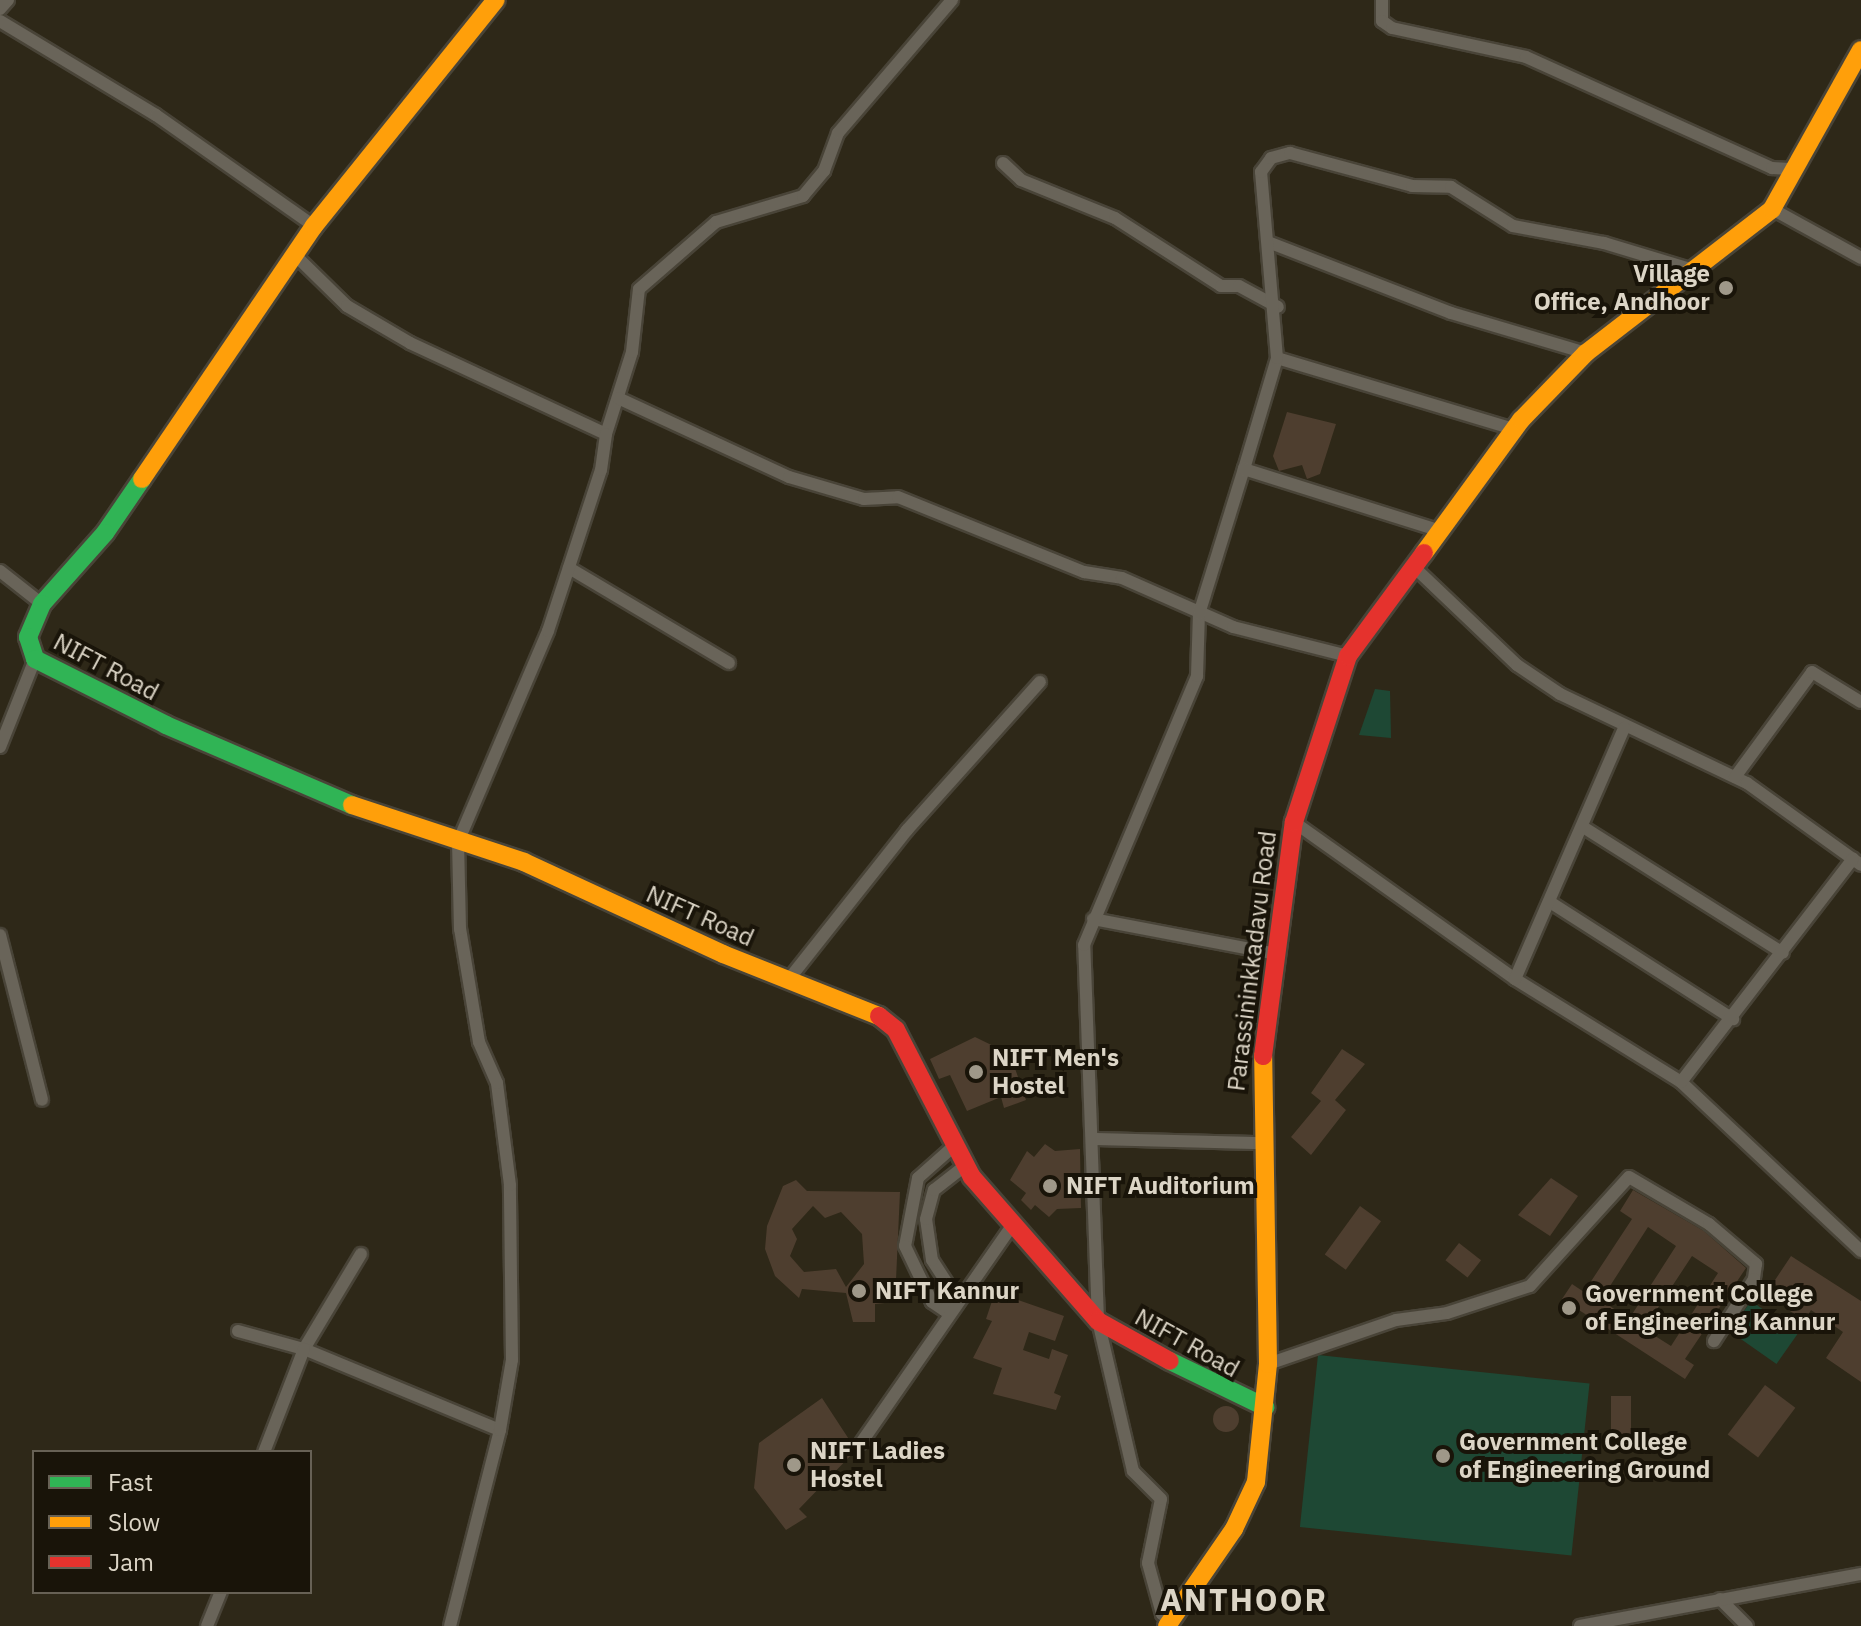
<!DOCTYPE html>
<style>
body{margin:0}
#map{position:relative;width:1861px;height:1626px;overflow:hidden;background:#2e2818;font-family:"IBM Plex Sans",sans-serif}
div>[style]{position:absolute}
.green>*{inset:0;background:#1e4834;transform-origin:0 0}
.building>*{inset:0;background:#4e3e2f;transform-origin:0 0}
.round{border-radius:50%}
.roads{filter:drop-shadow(2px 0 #494438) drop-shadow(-2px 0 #494438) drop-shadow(0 2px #494438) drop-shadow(0 -2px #494438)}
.street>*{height:12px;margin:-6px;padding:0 6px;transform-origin:6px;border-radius:6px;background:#696459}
.fast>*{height:18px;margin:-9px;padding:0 9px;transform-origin:9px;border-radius:9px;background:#30b455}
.slow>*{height:18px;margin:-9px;padding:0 9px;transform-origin:9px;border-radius:9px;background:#ff9f0a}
.jam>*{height:18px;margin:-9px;padding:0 9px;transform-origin:9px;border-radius:9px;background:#e5322d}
.dots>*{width:22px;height:22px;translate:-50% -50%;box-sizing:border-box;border:4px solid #191409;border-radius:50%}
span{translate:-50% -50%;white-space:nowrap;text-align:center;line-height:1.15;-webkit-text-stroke:8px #191409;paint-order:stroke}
.poi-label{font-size:24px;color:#dcd5c6;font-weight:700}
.right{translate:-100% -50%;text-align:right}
.left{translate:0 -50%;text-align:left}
.street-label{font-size:24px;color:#dcd5c6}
.district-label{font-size:32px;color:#dcd5c6;font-weight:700;letter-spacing:2px}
.legend{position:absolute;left:32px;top:1450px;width:280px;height:144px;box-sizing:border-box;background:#191409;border:2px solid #676155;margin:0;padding:10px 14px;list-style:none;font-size:24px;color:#dcd5c6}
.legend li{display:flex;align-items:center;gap:16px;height:40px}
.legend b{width:40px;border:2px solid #676155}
</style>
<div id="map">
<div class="green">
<i style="clip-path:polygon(1375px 689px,1390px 691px,1391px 738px,1359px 735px)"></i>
<i style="left:1751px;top:1301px;width:57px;height:37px;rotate:35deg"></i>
<i style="left:1318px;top:1355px;width:273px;height:173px;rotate:6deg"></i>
</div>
<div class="building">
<i style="clip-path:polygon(1287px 412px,1336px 424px,1320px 474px,1307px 479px,1302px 465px,1279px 471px,1273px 456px)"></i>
<i style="clip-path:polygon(975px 1037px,1010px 1054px,1026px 1100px,1004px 1108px,1001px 1097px,967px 1111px,950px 1075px,939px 1079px,930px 1059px)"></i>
<i style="clip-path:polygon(1342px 1049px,1365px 1064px,1335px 1100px,1346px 1110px,1311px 1155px,1291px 1137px,1321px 1101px,1311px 1093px)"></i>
<i style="clip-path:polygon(1045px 1144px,1055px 1151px,1080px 1149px,1081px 1208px,1057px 1209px,1049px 1217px,1035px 1205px,1031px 1210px,1021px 1200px,1026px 1193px,1010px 1180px,1027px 1151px,1034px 1157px)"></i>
<i style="clip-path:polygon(1551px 1178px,1578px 1196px,1550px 1236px,1518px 1215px)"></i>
<i style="clip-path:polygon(evenodd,796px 1180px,807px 1191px,900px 1192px,895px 1302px,875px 1304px,875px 1322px,853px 1322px,846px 1293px,802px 1289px,799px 1298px,775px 1276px,765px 1249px,767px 1226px,783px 1186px,796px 1180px,813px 1206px,825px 1218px,841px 1212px,862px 1234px,864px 1264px,846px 1287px,836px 1269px,804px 1272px,790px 1256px,797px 1239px,792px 1229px,813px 1206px)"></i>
<i style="clip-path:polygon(evenodd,1633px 1190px,1704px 1231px,1746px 1268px,1685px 1359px,1694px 1365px,1685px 1379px,1562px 1299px,1572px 1284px,1584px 1292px,1632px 1219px,1620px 1211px,1633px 1190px,1648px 1227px,1676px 1246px,1629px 1319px,1601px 1300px,1648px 1227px,1633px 1190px,1692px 1256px,1718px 1273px,1671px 1346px,1644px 1329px,1692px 1256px)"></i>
<i style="left:1360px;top:1206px;width:26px;height:60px;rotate:36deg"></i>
<i style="left:1459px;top:1243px;width:28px;height:22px;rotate:38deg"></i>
<i style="clip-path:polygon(1791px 1256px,1861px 1301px,1861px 1382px,1826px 1358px,1843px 1332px,1811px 1310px,1805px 1320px,1788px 1310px,1796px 1298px,1773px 1283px)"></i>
<i style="clip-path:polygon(995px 1292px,1064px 1316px,1055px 1341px,1029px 1332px,1023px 1350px,1049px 1359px,1052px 1349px,1068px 1355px,1054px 1393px,1061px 1396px,1056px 1410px,993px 1394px,1002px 1368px,973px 1358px,992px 1321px,986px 1319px)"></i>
<i style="left:1765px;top:1385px;width:38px;height:62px;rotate:37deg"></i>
<i style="left:1611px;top:1396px;width:20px;height:54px"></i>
<i style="clip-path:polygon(822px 1398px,856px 1450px,799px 1509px,807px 1517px,786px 1530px,754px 1488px,759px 1443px)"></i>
<i class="round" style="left:1213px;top:1406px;width:26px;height:26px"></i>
</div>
<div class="roads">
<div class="street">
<i style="left:1382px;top:0;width:21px;rotate:90deg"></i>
<i style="left:1382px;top:21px;width:12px;rotate:35deg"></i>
<i style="left:1392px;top:28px;width:137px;rotate:12.2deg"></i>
<i style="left:1526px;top:57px;width:270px;rotate:24.3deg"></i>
<i style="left:1772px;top:168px;width:22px;rotate:3deg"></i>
<i style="left:0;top:9px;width:12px;rotate:-48deg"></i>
<i style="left:0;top:21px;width:182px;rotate:31.1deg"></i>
<i style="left:156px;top:115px;width:193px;rotate:35.1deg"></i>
<i style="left:1003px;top:163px;width:25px;rotate:43deg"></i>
<i style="left:1021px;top:180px;width:101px;rotate:22deg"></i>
<i style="left:1115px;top:218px;width:126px;rotate:32.7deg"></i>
<i style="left:1221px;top:286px;width:18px"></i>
<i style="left:1239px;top:286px;width:44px;rotate:28.3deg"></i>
<i style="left:1772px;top:209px;width:102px;rotate:28.8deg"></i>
<i style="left:1268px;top:242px;width:196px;rotate:21.2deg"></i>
<i style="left:1451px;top:313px;width:141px;rotate:16.5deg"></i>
<i style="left:297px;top:257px;width:70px;rotate:44.4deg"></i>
<i style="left:347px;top:306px;width:73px;rotate:30.4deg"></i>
<i style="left:410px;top:343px;width:216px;rotate:24.9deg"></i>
<i style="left:606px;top:434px;width:86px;rotate:-72.4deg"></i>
<i style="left:632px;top:352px;width:63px;rotate:-83.7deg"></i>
<i style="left:639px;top:289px;width:102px;rotate:-41deg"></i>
<i style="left:716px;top:222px;width:91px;rotate:-16.6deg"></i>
<i style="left:803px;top:196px;width:33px;rotate:-50deg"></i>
<i style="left:824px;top:171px;width:40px;rotate:-69.8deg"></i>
<i style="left:838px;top:133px;width:175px;rotate:-49.4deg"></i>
<i style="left:1277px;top:358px;width:247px;rotate:16.7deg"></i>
<i style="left:618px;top:398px;width:188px;rotate:24.8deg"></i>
<i style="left:789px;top:477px;width:78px;rotate:16.3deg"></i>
<i style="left:864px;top:499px;width:34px;rotate:-3deg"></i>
<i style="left:898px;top:497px;width:201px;rotate:22deg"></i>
<i style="left:1084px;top:572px;width:38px;rotate:9deg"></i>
<i style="left:1122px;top:578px;width:121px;rotate:23.8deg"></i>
<i style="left:1233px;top:627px;width:119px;rotate:14.2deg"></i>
<i style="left:1244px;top:469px;width:116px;rotate:-73.4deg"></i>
<i style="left:1277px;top:358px;width:187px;rotate:-94.9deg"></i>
<i style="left:1261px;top:172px;width:17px;rotate:-54deg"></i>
<i style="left:1271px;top:158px;width:20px;rotate:-15deg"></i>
<i style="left:1290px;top:153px;width:126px;rotate:15.1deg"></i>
<i style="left:1412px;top:186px;width:39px;rotate:1deg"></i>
<i style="left:1451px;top:187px;width:73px;rotate:32.2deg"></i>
<i style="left:1513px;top:226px;width:93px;rotate:10.6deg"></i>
<i style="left:1604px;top:243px;width:90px;rotate:16.8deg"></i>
<i style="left:1414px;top:567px;width:142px;rotate:43.6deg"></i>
<i style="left:1517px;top:665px;width:52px;rotate:34deg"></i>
<i style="left:1560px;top:694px;width:207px;rotate:25.5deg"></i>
<i style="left:1747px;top:783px;width:140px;rotate:35.7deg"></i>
<i style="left:569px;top:568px;width:186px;rotate:30.7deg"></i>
<i style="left:0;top:571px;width:53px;rotate:38.2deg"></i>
<i style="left:0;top:747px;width:95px;rotate:-68.3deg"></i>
<i style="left:1735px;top:777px;width:130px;rotate:-53.7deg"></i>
<i style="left:1812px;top:672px;width:57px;rotate:31.5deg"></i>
<i style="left:1294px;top:822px;width:271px;rotate:35.4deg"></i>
<i style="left:1515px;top:979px;width:195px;rotate:31.8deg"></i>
<i style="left:1681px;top:1082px;width:247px;rotate:43.2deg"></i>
<i style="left:1583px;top:827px;width:236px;rotate:32.2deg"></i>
<i style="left:1553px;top:904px;width:214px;rotate:32.6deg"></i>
<i style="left:1093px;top:919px;width:187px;rotate:10.8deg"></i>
<i style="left:0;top:935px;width:170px;rotate:75.7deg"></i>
<i style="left:789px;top:979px;width:190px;rotate:-51.6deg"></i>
<i style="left:907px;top:830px;width:199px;rotate:-48.1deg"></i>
<i style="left:1515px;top:979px;width:274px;rotate:-66.5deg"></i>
<i style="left:1681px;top:1082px;width:282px;rotate:-52.4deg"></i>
<i style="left:1092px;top:1139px;width:166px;rotate:1.4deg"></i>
<i style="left:954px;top:1146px;width:48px;rotate:138.4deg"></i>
<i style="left:918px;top:1178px;width:69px;rotate:100.8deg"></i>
<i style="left:905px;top:1246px;width:62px;rotate:64.3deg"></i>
<i style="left:932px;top:1302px;width:14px;rotate:34deg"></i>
<i style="left:944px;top:1310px;width:18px;rotate:-47deg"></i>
<i style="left:956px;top:1297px;width:44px;rotate:-123deg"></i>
<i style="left:932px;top:1260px;width:41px;rotate:-98.3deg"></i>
<i style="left:926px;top:1219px;width:30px;rotate:-75deg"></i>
<i style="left:934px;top:1190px;width:39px;rotate:-38deg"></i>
<i style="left:361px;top:1254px;width:111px;rotate:121deg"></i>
<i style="left:304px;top:1349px;width:212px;rotate:22.5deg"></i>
<i style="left:500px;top:1430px;width:202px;rotate:104.3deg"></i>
<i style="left:238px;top:1331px;width:68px;rotate:15.3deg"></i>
<i style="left:304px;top:1349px;width:110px;rotate:111.2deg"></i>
<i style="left:1268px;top:1364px;width:135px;rotate:-19deg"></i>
<i style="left:1396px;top:1320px;width:51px;rotate:-7.8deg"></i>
<i style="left:1447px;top:1313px;width:87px;rotate:-18deg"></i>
<i style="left:1530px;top:1286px;width:147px;rotate:-47.8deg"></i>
<i style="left:1629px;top:1177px;width:93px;rotate:30.4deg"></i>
<i style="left:1709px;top:1224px;width:62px;rotate:40.4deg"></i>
<i style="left:1756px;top:1264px;width:15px;rotate:98deg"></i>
<i style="left:1754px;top:1279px;width:74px;rotate:122.8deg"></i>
<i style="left:500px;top:1430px;width:71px;rotate:-80.3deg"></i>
<i style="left:512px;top:1360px;width:175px;rotate:-90.7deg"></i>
<i style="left:510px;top:1185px;width:103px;rotate:-97.3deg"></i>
<i style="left:497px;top:1083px;width:45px;rotate:-113.7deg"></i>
<i style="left:479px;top:1042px;width:115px;rotate:-99.5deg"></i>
<i style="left:460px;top:929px;width:87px;rotate:-91.3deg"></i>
<i style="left:458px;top:842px;width:229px;rotate:-66.9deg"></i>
<i style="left:548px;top:631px;width:169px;rotate:-71.8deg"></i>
<i style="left:601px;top:470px;width:36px;rotate:-82deg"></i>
<i style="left:861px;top:1443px;width:268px;rotate:-55.2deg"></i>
<i style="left:1720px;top:1599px;width:38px;rotate:45deg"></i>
<i style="left:1174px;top:1616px;width:12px;rotate:-171deg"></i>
<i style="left:1162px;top:1614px;width:53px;rotate:-105.4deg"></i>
<i style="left:1148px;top:1563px;width:65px;rotate:-78.5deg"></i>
<i style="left:1161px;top:1499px;width:40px;rotate:-135deg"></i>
<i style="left:1133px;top:1471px;width:154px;rotate:-103.1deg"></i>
<i style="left:1098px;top:1321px;width:376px;rotate:-92.1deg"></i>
<i style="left:1084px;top:945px;width:292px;rotate:-67.2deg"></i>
<i style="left:1197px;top:676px;width:62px;rotate:-88.2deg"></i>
<i style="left:1199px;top:614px;width:152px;rotate:-72.8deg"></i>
<i style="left:1244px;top:469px;width:202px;rotate:17.5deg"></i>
<i style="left:207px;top:1626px;width:37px;rotate:-68deg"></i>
<i style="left:1580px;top:1626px;width:286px;rotate:-10.5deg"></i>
</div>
<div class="fast">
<i style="left:142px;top:479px;width:65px;rotate:124.4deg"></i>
<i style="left:105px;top:533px;width:95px;rotate:131.6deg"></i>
<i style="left:42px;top:604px;width:36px;rotate:113deg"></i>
<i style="left:28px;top:637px;width:23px;rotate:72deg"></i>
<i style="left:35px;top:659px;width:147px;rotate:26.7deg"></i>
<i style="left:166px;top:725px;width:202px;rotate:23.3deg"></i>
<i style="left:1170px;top:1361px;width:106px;rotate:25.8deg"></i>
</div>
<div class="slow">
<i style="left:142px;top:479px;width:306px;rotate:-55.8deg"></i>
<i style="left:314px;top:226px;width:290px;rotate:-51.2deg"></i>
<i style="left:1424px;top:553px;width:165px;rotate:-53.9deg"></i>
<i style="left:1521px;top:420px;width:93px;rotate:-45.9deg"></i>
<i style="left:1586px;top:353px;width:235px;rotate:-37.7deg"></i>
<i style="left:1772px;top:209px;width:182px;rotate:-60.8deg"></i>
<i style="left:352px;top:805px;width:181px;rotate:18.3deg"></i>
<i style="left:524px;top:862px;width:219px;rotate:24.8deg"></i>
<i style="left:723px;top:954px;width:168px;rotate:21.7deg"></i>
<i style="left:1167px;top:1626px;width:118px;rotate:-55.4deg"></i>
<i style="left:1234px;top:1529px;width:52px;rotate:-64.9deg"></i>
<i style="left:1256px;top:1482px;width:119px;rotate:-84.2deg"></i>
<i style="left:1268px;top:1364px;width:308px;rotate:-90.9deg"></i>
</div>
<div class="jam">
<i style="left:879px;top:1016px;width:22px;rotate:39deg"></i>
<i style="left:896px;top:1030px;width:165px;rotate:62.7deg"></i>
<i style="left:972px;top:1177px;width:191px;rotate:48.8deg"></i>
<i style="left:1098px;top:1321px;width:82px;rotate:29.1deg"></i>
<i style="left:1263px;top:1056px;width:236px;rotate:-82.5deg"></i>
<i style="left:1294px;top:822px;width:175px;rotate:-72deg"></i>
<i style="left:1348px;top:656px;width:128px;rotate:-53.6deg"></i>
</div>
</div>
<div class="dots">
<i style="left:1726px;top:288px;background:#9f9889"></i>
<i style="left:976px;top:1072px;background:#9f9889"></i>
<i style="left:1050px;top:1186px;background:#9f9889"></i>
<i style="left:859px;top:1291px;background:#9f9889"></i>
<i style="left:1569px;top:1308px;background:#9f9889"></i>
<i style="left:1443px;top:1456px;background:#9f9889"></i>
<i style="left:794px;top:1465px;background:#9f9889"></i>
</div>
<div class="poi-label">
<span class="right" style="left:1710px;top:288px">Village<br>Office, Andhoor</span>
<span class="left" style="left:992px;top:1072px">NIFT Men's<br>Hostel</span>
<span class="left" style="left:1066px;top:1186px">NIFT Auditorium</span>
<span class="left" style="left:875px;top:1291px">NIFT Kannur</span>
<span class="left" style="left:1585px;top:1308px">Government College<br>of Engineering Kannur</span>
<span class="left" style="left:1459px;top:1456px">Government College<br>of Engineering Ground</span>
<span class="left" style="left:810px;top:1465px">NIFT Ladies<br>Hostel</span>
</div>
<div class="street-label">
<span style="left:106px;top:667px;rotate:28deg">NIFT Road</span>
<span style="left:700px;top:916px;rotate:24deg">NIFT Road</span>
<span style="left:1252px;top:961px;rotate:-83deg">Parassininkkadavu Road</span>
<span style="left:1187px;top:1343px;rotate:29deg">NIFT Road</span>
</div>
<div class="district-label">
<span style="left:1244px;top:1599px">ANTHOOR</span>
</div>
<ul class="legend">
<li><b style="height:10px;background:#30b455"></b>Fast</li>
<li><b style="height:10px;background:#ff9f0a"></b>Slow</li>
<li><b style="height:10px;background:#e5322d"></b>Jam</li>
</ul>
</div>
